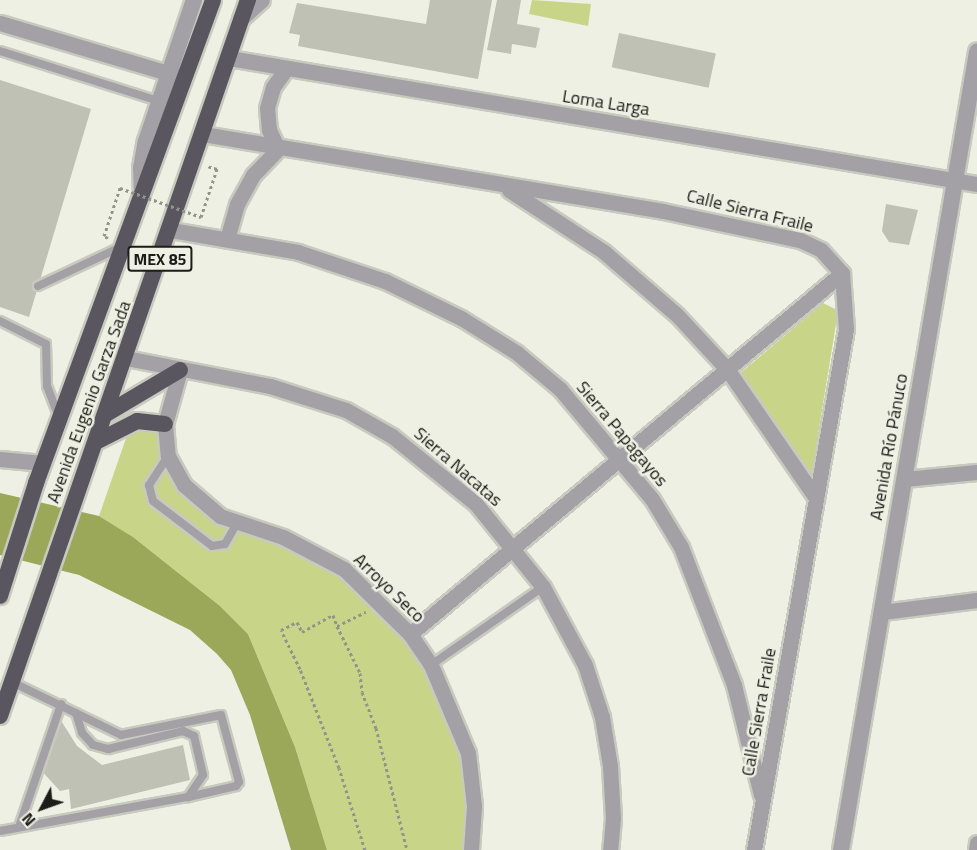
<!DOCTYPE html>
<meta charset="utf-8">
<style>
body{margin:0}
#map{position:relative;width:977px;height:850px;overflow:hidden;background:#edf0e3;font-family:"Titillium Web",sans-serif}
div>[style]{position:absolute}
.green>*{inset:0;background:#c8d588}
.water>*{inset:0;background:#9ba85a}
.building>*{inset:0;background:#bec1b4;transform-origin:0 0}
.path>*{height:3px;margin-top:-1.5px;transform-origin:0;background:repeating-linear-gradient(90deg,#93958b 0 3px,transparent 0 6px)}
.roads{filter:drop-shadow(2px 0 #c7cabe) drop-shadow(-2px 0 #c7cabe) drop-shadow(0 2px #c7cabe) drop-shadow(0 -2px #c7cabe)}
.service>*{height:8px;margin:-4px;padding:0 4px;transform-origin:4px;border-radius:4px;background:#a3a1a6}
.minor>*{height:15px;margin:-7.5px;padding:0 7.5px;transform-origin:7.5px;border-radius:7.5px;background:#a3a1a6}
.tertiary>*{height:16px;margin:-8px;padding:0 8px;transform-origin:8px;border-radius:8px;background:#a3a1a6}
.trunk>*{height:16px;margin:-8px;padding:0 8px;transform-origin:8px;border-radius:8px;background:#5a565f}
.path-bridge>*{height:3px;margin-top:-1.5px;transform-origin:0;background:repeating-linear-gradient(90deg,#93958b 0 3px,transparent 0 6px)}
span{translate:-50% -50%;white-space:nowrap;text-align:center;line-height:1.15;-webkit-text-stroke:5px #edf0e3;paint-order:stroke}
.shield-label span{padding:2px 4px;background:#edf0e3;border:2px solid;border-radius:4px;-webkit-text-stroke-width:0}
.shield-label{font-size:16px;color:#1c1c18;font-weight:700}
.street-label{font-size:18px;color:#1c1c18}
.north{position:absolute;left:12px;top:778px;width:60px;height:60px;-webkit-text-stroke:4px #edf0e3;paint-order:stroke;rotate:229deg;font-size:16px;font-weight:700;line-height:24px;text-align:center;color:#1c1c18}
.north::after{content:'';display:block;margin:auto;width:21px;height:27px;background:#1c1c18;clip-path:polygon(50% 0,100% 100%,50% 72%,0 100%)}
</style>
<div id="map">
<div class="green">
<i style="clip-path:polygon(532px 0,591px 4px,588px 26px,529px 14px)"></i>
<i style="clip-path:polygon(823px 303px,835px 309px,837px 318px,811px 478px,738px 375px)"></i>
<i style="clip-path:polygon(131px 424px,165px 424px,168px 456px,201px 503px,318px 553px,410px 634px,468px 753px,470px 850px,327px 850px,295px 747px,248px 634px,220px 606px,133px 537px,99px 516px)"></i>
</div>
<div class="water">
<i style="clip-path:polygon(0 493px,99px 516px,133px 537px,220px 606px,248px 634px,295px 747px,327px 850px,291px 850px,250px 715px,231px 670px,217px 654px,190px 630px,79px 575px,0 555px)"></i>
</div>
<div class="building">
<i style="clip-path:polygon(430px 0,492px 0,478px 79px,298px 46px,300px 35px,289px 33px,297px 3px,426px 24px)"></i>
<i style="clip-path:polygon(497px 0,521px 0,517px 24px,540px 28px,536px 48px,512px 44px,511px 54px,487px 50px)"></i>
<i style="left:619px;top:33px;width:99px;height:35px;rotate:12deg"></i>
<i style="clip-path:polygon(0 80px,91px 109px,29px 317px,0 307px)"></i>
<i style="clip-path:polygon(886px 204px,918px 210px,909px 245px,889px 242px,882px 231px)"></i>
<i style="clip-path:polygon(60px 719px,77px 746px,102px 765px,183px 745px,190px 780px,71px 809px,69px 789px,60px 791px,39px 768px)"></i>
</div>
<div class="path">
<i style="left:201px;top:217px;width:51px;rotate:-71.6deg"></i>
<i style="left:217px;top:169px;width:10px;rotate:-163deg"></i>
<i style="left:108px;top:238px;width:4px;rotate:-153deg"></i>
<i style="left:104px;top:236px;width:51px;rotate:-71.6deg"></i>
<i style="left:337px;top:626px;width:52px;rotate:63.9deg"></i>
<i style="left:360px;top:673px;width:19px;rotate:84deg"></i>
<i style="left:362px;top:692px;width:39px;rotate:69deg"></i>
<i style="left:376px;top:728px;width:126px;rotate:75.7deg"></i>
<i style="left:365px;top:850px;width:86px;rotate:-107.6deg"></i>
<i style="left:339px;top:768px;width:106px;rotate:-111.5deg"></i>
<i style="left:300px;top:669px;width:43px;rotate:-116deg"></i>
<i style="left:281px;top:630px;width:18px;rotate:-27deg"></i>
<i style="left:297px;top:622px;width:11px;rotate:63deg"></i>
<i style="left:302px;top:632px;width:35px;rotate:-29deg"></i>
<i style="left:333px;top:615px;width:12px;rotate:70deg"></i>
<i style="left:337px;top:626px;width:32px;rotate:-26deg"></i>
</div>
<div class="roads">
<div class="service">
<i style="left:0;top:51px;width:167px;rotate:17.5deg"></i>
<i style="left:38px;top:286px;width:89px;rotate:-25.1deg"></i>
<i style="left:0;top:321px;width:51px;rotate:26.6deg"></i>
<i style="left:46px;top:344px;width:42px;rotate:88.6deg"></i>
<i style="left:47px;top:386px;width:30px;rotate:69deg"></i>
<i style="left:168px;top:456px;width:35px;rotate:123deg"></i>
<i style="left:149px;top:485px;width:16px;rotate:76deg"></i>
<i style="left:153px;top:501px;width:74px;rotate:37.3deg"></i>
<i style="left:212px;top:546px;width:13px;rotate:-9deg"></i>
<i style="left:225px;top:544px;width:24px;rotate:-60deg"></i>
<i style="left:431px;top:665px;width:136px;rotate:-34.9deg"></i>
<i style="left:76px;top:713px;width:21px;rotate:73deg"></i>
<i style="left:82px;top:733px;width:16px;rotate:47deg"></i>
<i style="left:93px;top:745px;width:16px;rotate:15deg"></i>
<i style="left:108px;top:749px;width:77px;rotate:-13.5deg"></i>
<i style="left:183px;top:731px;width:12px;rotate:24deg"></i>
<i style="left:194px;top:736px;width:40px;rotate:77deg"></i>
<i style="left:203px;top:775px;width:27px;rotate:124deg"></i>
<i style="left:19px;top:827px;width:130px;rotate:-71.1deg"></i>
<i style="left:0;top:831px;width:191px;rotate:-10.3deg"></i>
<i style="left:188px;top:797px;width:49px;rotate:-12.9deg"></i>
<i style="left:236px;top:786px;width:5px;rotate:-53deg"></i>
<i style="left:239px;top:782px;width:69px;rotate:-105deg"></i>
<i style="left:221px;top:715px;width:102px;rotate:168.7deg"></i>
<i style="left:121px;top:735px;width:121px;rotate:-154.1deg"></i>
</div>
<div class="minor">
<i style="left:0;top:23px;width:189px;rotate:16.6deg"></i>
<i style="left:229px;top:58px;width:759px;rotate:9.56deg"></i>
<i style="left:203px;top:134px;width:466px;rotate:9.5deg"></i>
<i style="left:663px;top:211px;width:140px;rotate:12deg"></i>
<i style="left:800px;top:240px;width:23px;rotate:25deg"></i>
<i style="left:821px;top:250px;width:31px;rotate:48deg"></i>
<i style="left:842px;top:273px;width:56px;rotate:85.9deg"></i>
<i style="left:846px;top:329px;width:529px;rotate:100.01deg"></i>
<i style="left:509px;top:190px;width:113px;rotate:33.1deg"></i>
<i style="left:604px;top:252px;width:96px;rotate:40.8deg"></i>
<i style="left:677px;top:315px;width:74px;rotate:47.2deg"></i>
<i style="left:727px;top:369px;width:157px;rotate:55.4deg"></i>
<i style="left:171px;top:230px;width:129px;rotate:9.8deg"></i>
<i style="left:298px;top:252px;width:92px;rotate:18.4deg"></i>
<i style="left:385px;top:281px;width:85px;rotate:26deg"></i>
<i style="left:461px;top:318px;width:66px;rotate:32deg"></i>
<i style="left:517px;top:353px;width:56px;rotate:39.9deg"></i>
<i style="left:560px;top:389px;width:143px;rotate:50.1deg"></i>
<i style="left:652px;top:499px;width:56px;rotate:58.9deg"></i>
<i style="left:681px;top:547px;width:148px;rotate:69deg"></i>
<i style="left:734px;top:685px;width:113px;rotate:76.2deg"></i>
<i style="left:227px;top:239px;width:36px;rotate:-74deg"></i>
<i style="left:237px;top:204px;width:33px;rotate:-61deg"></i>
<i style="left:253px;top:175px;width:36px;rotate:-46deg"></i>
<i style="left:278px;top:149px;width:21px;rotate:-115deg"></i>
<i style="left:269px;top:130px;width:22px;rotate:-95deg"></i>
<i style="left:267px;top:108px;width:22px;rotate:-74deg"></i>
<i style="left:273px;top:87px;width:22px;rotate:-54deg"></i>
<i style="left:126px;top:358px;width:147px;rotate:11deg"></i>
<i style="left:270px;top:386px;width:80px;rotate:17.5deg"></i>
<i style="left:346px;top:410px;width:53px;rotate:29.5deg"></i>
<i style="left:392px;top:436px;width:108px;rotate:39deg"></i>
<i style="left:476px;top:504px;width:107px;rotate:51.1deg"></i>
<i style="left:543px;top:587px;width:89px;rotate:61.7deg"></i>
<i style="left:585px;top:665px;width:55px;rotate:71.9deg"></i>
<i style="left:602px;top:717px;width:50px;rotate:80.7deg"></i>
<i style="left:610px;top:766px;width:52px;rotate:86.7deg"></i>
<i style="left:613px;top:818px;width:32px;rotate:95deg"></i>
<i style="left:180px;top:370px;width:56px;rotate:105.5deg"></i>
<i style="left:165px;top:424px;width:32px;rotate:85deg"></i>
<i style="left:168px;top:456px;width:33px;rotate:61deg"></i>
<i style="left:184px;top:485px;width:48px;rotate:40.7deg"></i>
<i style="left:220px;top:516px;width:66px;rotate:18.4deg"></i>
<i style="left:283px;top:537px;width:69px;rotate:27.7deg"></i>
<i style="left:344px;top:569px;width:93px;rotate:44.6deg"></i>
<i style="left:410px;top:634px;width:37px;rotate:56deg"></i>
<i style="left:431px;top:665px;width:95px;rotate:67.2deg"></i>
<i style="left:468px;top:753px;width:53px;rotate:83.5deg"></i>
<i style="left:474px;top:806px;width:44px;rotate:93.9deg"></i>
<i style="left:0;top:459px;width:43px;rotate:5.3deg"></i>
<i style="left:904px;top:479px;width:73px;rotate:-5.5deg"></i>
<i style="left:882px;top:612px;width:96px;rotate:-7.2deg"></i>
<i style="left:410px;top:634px;width:563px;rotate:-39.88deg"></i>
<i style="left:976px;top:850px;width:7px;rotate:-82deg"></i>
</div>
<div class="tertiary">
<i style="left:241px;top:19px;width:28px;rotate:-42deg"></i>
<i style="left:142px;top:194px;width:26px;rotate:-92deg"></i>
<i style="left:141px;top:168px;width:27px;rotate:-80deg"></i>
<i style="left:146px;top:141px;width:149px;rotate:-71.2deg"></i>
<i style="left:841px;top:850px;width:810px;rotate:-80.33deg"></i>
</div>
<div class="trunk">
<i style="left:106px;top:414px;width:86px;rotate:-30.7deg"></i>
<i style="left:96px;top:442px;width:46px;rotate:-27.1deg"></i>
<i style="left:137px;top:421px;width:28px;rotate:6deg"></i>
<i style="left:0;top:596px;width:119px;rotate:-72.3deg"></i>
<i style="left:36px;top:483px;width:514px;rotate:-69.87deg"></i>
<i style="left:0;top:716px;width:758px;rotate:-70.9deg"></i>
</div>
</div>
<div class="path-bridge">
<i style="left:120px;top:188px;width:86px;rotate:19.7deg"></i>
</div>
<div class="shield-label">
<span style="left:160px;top:259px">MEX 85</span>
</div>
<div class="street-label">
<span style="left:606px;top:103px;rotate:9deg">Loma Larga</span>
<span style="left:750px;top:211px;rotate:14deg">Calle Sierra Fraile</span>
<span style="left:89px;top:402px;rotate:-70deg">Avenida Eugenio Garza Sada</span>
<span style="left:622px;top:434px;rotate:50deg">Sierra Papagayos</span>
<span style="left:889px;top:447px;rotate:-80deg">Avenida Río Pánuco</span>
<span style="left:458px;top:467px;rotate:41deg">Sierra Nacatas</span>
<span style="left:389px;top:588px;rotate:44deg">Arroyo Seco</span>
<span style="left:759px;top:712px;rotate:-80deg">Calle Sierra Fraile</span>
</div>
<div class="north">N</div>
</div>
